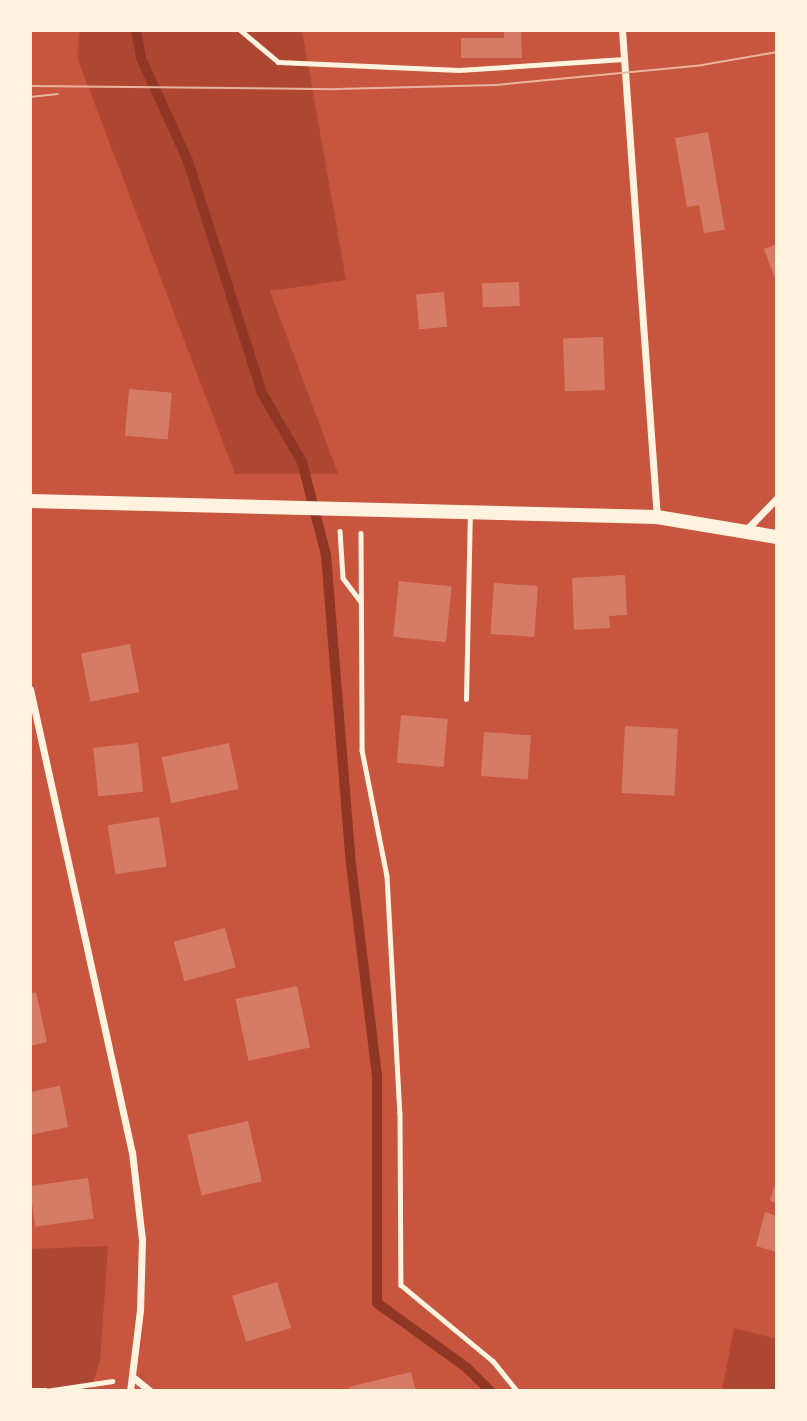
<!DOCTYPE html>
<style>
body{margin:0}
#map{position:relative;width:807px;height:1421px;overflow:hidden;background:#c8553d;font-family:Jost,sans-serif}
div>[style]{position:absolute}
.green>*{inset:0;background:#ae4732}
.stream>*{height:10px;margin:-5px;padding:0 5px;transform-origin:5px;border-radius:5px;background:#8f3625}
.building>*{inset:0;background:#d67c66;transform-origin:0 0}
.path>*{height:4.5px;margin:-2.25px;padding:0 2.25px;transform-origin:2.25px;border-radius:2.25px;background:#fff3e0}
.service>*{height:5px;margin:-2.5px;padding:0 2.5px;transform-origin:2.5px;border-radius:2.5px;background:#fff3e0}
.minor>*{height:7px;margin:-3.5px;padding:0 3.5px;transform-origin:3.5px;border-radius:3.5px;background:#fff3e0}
.secondary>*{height:14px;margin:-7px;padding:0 7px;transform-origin:7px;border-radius:7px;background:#fff3e0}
.tram>*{height:2px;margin:-1px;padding:0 1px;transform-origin:1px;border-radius:1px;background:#e9b49f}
span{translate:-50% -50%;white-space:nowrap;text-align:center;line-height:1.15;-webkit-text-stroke:5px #fff3e0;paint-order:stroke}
.frame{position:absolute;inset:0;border:32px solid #fff3e0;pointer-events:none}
</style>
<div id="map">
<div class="green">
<i style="clip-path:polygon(80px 30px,302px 30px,346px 280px,270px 291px,338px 474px,235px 474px,77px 57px)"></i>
<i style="clip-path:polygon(108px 1246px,100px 1361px,90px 1391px,30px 1391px,30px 1249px)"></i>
<i style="clip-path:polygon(734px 1328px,777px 1339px,777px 1391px,722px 1391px)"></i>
</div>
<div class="stream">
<i style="left:136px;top:30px;width:28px;rotate:80deg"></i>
<i style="left:141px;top:58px;width:113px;rotate:65.5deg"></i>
<i style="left:188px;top:161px;width:244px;rotate:72.3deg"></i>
<i style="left:262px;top:393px;width:80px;rotate:59.9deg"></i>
<i style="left:302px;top:462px;width:96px;rotate:75.5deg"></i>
<i style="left:326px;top:555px;width:310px;rotate:85.4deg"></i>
<i style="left:351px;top:864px;width:213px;rotate:83deg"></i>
<i style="left:377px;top:1075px;width:228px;rotate:90deg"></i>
<i style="left:377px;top:1303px;width:111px;rotate:35.8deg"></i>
<i style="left:467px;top:1368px;width:33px;rotate:45deg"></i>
</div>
<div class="building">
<i style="clip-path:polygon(504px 30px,521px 30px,522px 58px,461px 58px,461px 38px,504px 38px)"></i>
<i style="clip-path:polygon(708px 132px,725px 230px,704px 233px,699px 205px,687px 207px,675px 138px)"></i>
<i style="clip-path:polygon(777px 244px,777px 284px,764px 249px)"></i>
<i style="left:519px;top:282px;width:24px;height:37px;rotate:88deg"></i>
<i style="left:444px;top:292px;width:35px;height:28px;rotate:85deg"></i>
<i style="left:603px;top:337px;width:53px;height:40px;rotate:88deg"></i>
<i style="left:129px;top:389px;width:43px;height:47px;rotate:5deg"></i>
<i style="clip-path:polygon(625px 575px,627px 615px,609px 616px,610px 628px,574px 630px,572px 578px)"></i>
<i style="left:399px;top:581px;width:53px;height:56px;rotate:6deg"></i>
<i style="left:494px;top:583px;width:44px;height:51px;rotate:4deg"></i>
<i style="left:130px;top:644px;width:49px;height:50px;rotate:79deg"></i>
<i style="left:401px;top:715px;width:47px;height:48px;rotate:5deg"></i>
<i style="left:625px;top:726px;width:53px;height:67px;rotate:3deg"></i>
<i style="left:484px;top:732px;width:47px;height:44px;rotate:4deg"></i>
<i style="left:138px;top:743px;width:49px;height:45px;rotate:84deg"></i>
<i style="left:229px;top:743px;width:47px;height:69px;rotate:78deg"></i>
<i style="left:159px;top:817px;width:50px;height:52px;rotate:81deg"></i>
<i style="left:225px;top:928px;width:41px;height:53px;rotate:75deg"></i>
<i style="left:297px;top:986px;width:63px;height:63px;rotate:78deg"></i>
<i style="clip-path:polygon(36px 992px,47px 1042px,30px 1046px,30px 994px)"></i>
<i style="clip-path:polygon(60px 1086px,68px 1127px,30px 1135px,30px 1092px)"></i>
<i style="left:248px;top:1121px;width:62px;height:62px;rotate:77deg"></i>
<i style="left:88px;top:1178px;width:41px;height:59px;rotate:82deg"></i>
<i style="clip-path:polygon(776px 1180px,777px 1180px,777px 1203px,770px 1201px)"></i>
<i style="clip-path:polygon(765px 1212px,777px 1216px,777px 1252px,756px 1246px)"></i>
<i style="left:277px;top:1282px;width:48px;height:47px;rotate:73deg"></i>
<i style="clip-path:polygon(411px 1372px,416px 1391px,350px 1391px,349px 1387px)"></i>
</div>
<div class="path">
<i style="left:340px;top:531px;width:47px;rotate:86.3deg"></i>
<i style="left:343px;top:578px;width:30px;rotate:53deg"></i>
<i style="left:361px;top:533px;width:217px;rotate:89.7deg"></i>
<i style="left:362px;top:750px;width:128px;rotate:78.8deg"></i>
<i style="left:387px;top:876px;width:237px;rotate:86.9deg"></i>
<i style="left:400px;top:1113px;width:172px;rotate:89.7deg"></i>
<i style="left:401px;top:1285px;width:119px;rotate:39.6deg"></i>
<i style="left:493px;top:1361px;width:38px;rotate:51deg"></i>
<i style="left:30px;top:1390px;width:16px"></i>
<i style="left:46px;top:1391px;width:67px;rotate:-8.6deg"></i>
</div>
<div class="service">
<i style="left:240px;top:30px;width:50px;rotate:40.1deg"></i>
<i style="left:278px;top:62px;width:181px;rotate:2.5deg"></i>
<i style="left:459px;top:70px;width:165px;rotate:-3.8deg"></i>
<i style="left:466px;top:699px;width:186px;rotate:-88.8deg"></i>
</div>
<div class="minor">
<i style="left:622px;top:30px;width:488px;rotate:85.9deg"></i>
<i style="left:746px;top:530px;width:45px;rotate:-45.9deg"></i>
<i style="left:30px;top:689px;width:474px;rotate:77.6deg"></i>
<i style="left:132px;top:1152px;width:89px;rotate:83.5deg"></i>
<i style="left:142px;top:1240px;width:70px;rotate:91.6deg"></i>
<i style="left:140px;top:1310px;width:82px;rotate:97deg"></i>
<i style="left:134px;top:1378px;width:21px;rotate:39deg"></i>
</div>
<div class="secondary">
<i style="left:30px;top:501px;width:627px;rotate:1.46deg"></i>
<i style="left:657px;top:517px;width:122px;rotate:9.5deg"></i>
</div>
<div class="tram">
<i style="left:30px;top:86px;width:307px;rotate:0.6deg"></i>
<i style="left:337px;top:89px;width:159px;rotate:-1.4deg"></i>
<i style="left:496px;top:85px;width:207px;rotate:-5.5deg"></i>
<i style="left:702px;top:65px;width:76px;rotate:-9.8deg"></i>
<i style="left:30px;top:97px;width:28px;rotate:-6deg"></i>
</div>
<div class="frame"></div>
</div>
